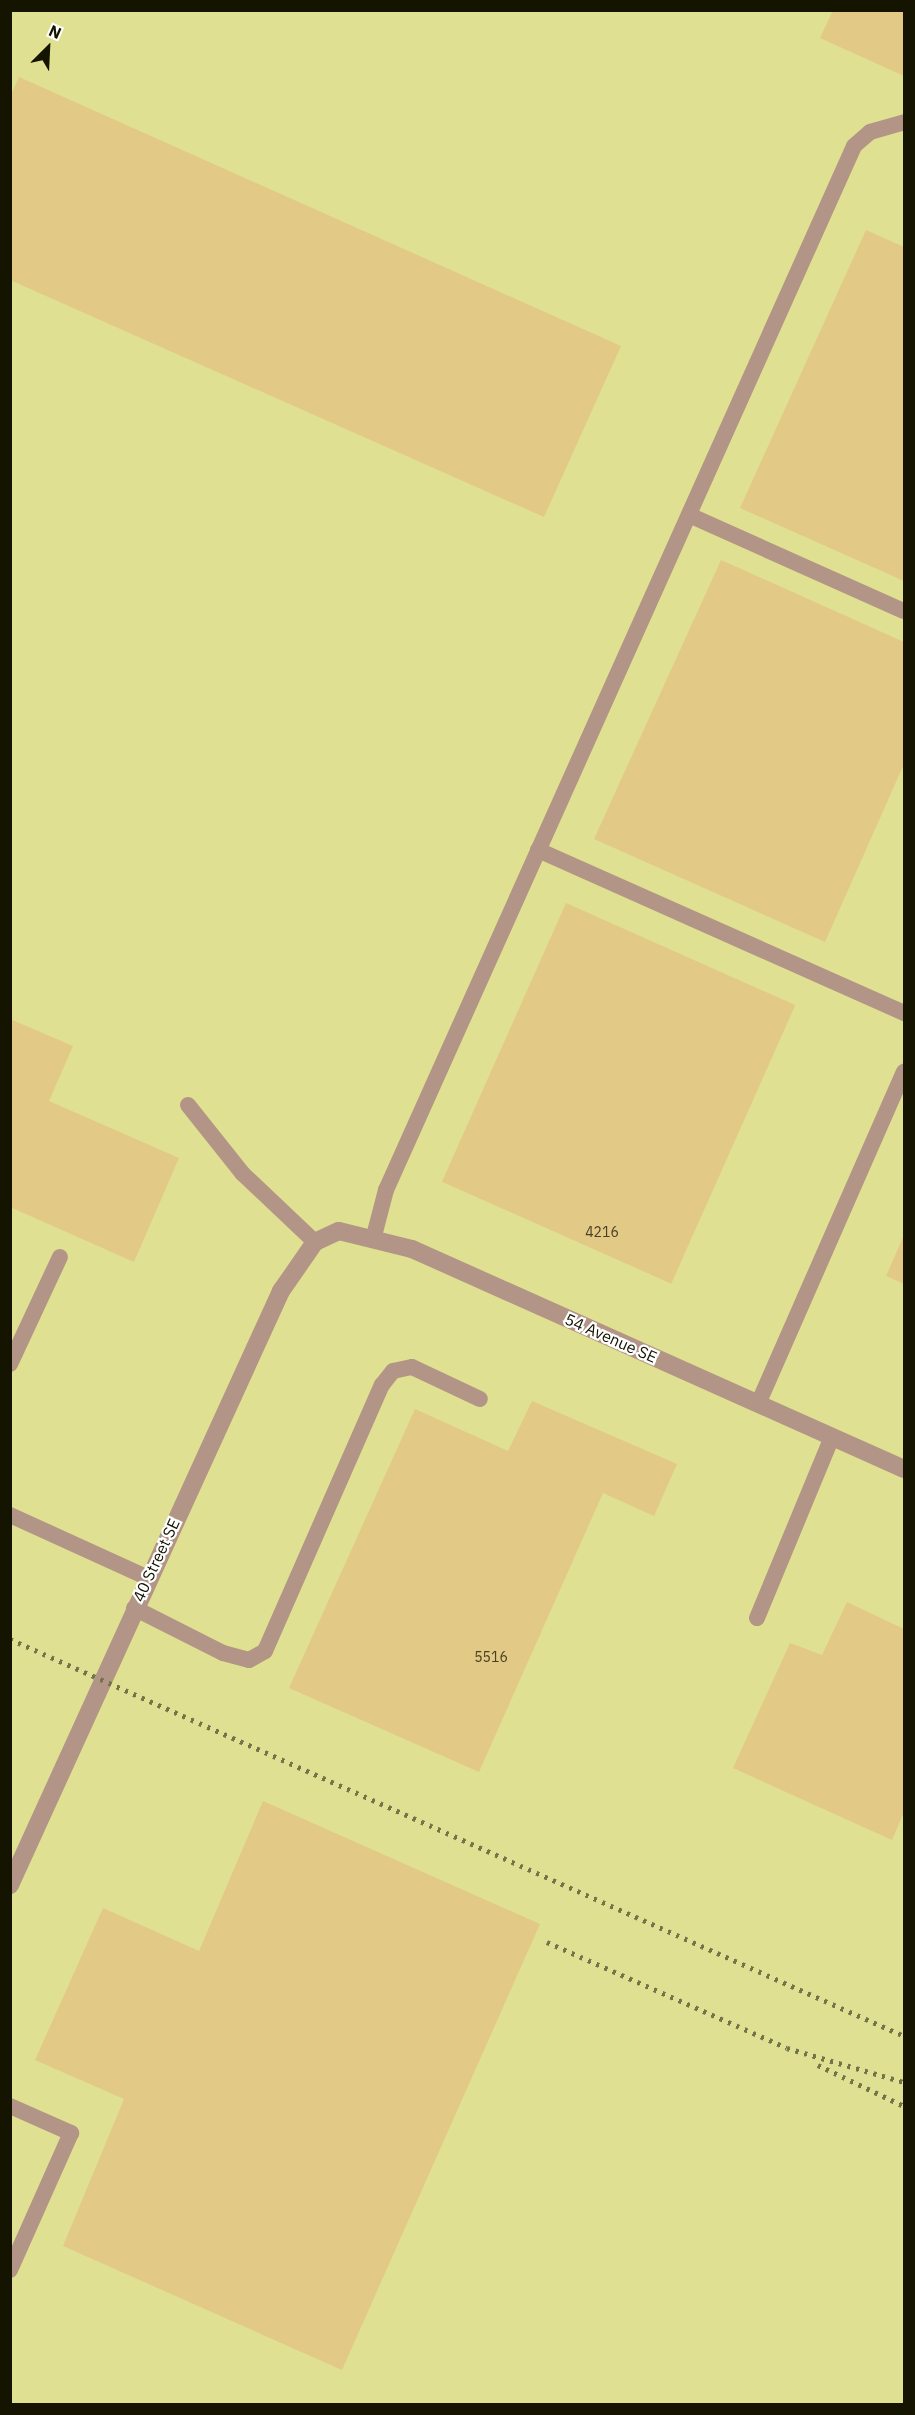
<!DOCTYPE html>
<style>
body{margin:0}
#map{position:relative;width:915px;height:2415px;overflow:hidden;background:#e7e8a1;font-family:"IBM Plex Sans",sans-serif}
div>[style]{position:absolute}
.built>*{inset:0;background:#dfe091;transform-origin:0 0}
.building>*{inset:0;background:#e3c986;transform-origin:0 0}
.lane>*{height:16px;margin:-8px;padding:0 8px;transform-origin:8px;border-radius:8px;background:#b29586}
.street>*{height:18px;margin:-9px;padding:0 9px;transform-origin:9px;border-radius:9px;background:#b29586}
.rail>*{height:4.5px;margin-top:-2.25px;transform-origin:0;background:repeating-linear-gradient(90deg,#737449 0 3px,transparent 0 9px)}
span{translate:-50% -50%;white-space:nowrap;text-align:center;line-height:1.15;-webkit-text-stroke:4.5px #fff;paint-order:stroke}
.number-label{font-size:14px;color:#484122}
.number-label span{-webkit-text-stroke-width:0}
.street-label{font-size:16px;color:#141400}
.frame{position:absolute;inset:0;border:12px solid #141400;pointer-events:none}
.north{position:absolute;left:18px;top:18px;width:60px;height:60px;-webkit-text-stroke:4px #fff;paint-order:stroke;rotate:24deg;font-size:16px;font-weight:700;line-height:24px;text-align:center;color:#141400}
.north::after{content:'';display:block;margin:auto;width:21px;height:27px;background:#141400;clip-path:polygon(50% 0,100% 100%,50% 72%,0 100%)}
</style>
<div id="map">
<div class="built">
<i style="left:11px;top:11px;width:893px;height:2393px"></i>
</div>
<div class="building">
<i style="clip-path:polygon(833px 10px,904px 10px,904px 76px,820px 38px)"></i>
<i style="clip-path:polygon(19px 77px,621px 346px,544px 517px,10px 280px,10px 97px)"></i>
<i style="clip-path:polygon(866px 230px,904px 247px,904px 581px,740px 508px)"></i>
<i style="clip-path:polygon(721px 560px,904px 642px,904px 764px,825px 942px,594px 839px)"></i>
<i style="left:566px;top:903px;width:251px;height:305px;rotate:24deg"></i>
<i style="clip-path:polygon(10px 1019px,73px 1046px,49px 1101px,179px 1158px,134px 1262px,10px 1207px)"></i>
<i style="clip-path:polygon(904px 1235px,904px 1284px,886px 1276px)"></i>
<i style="clip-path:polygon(532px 1401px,677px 1464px,654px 1516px,603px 1493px,479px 1772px,289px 1688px,415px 1409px,508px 1451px)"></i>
<i style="clip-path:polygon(847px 1602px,904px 1629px,904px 1812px,892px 1840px,733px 1768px,790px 1643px,822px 1655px)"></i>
<i style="clip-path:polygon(263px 1801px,540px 1924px,342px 2370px,63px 2246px,124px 2099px,35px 2060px,103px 1908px,199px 1951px)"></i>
</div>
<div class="lane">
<i style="left:689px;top:515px;width:235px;rotate:24.1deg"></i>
<i style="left:538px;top:850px;width:401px;rotate:24deg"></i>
<i style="left:188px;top:1105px;width:87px;rotate:51.5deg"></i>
<i style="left:242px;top:1173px;width:100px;rotate:43.4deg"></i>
<i style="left:374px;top:1236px;width:48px;rotate:-75.4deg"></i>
<i style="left:386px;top:1190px;width:1144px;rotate:-65.85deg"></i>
<i style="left:854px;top:146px;width:21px;rotate:-41deg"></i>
<i style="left:870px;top:132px;width:35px;rotate:-16deg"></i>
<i style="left:10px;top:1364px;width:118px;rotate:-65deg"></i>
<i style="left:758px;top:1404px;width:363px;rotate:-66.3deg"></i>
<i style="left:10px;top:1515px;width:152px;rotate:24.5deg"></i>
<i style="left:134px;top:1608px;width:100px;rotate:26.8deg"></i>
<i style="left:223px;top:1653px;width:27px;rotate:15deg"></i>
<i style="left:249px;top:1660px;width:18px;rotate:-29deg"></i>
<i style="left:265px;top:1651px;width:291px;rotate:-66.3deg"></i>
<i style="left:382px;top:1385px;width:18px;rotate:-52deg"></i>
<i style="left:393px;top:1371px;width:19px;rotate:-12deg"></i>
<i style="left:412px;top:1367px;width:75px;rotate:25.2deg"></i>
<i style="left:757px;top:1618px;width:196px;rotate:-67.5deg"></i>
<i style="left:10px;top:2106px;width:67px;rotate:23.9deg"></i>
<i style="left:71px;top:2133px;width:150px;rotate:114deg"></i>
</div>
<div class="street">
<i style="left:10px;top:1885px;width:653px;rotate:-65.48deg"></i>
<i style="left:281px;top:1291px;width:60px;rotate:-55.2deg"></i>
<i style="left:315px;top:1242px;width:26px;rotate:-25deg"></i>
<i style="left:339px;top:1231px;width:75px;rotate:13.9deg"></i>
<i style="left:412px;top:1249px;width:539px;rotate:24.09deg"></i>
</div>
<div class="rail">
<i style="left:10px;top:1639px;width:978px;rotate:23.94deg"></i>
<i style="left:547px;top:1942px;width:262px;rotate:23.8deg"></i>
<i style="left:787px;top:2048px;width:122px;rotate:16.2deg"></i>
<i style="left:818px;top:2065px;width:95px;rotate:25.5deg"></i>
</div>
<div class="number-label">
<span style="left:602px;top:1232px">4216</span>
<span style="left:491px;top:1657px">5516</span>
</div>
<div class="street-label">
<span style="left:611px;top:1338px;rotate:24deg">54 Avenue SE</span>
<span style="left:156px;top:1560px;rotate:-65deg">40 Street SE</span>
</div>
<div class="frame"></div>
<div class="north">N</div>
</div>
